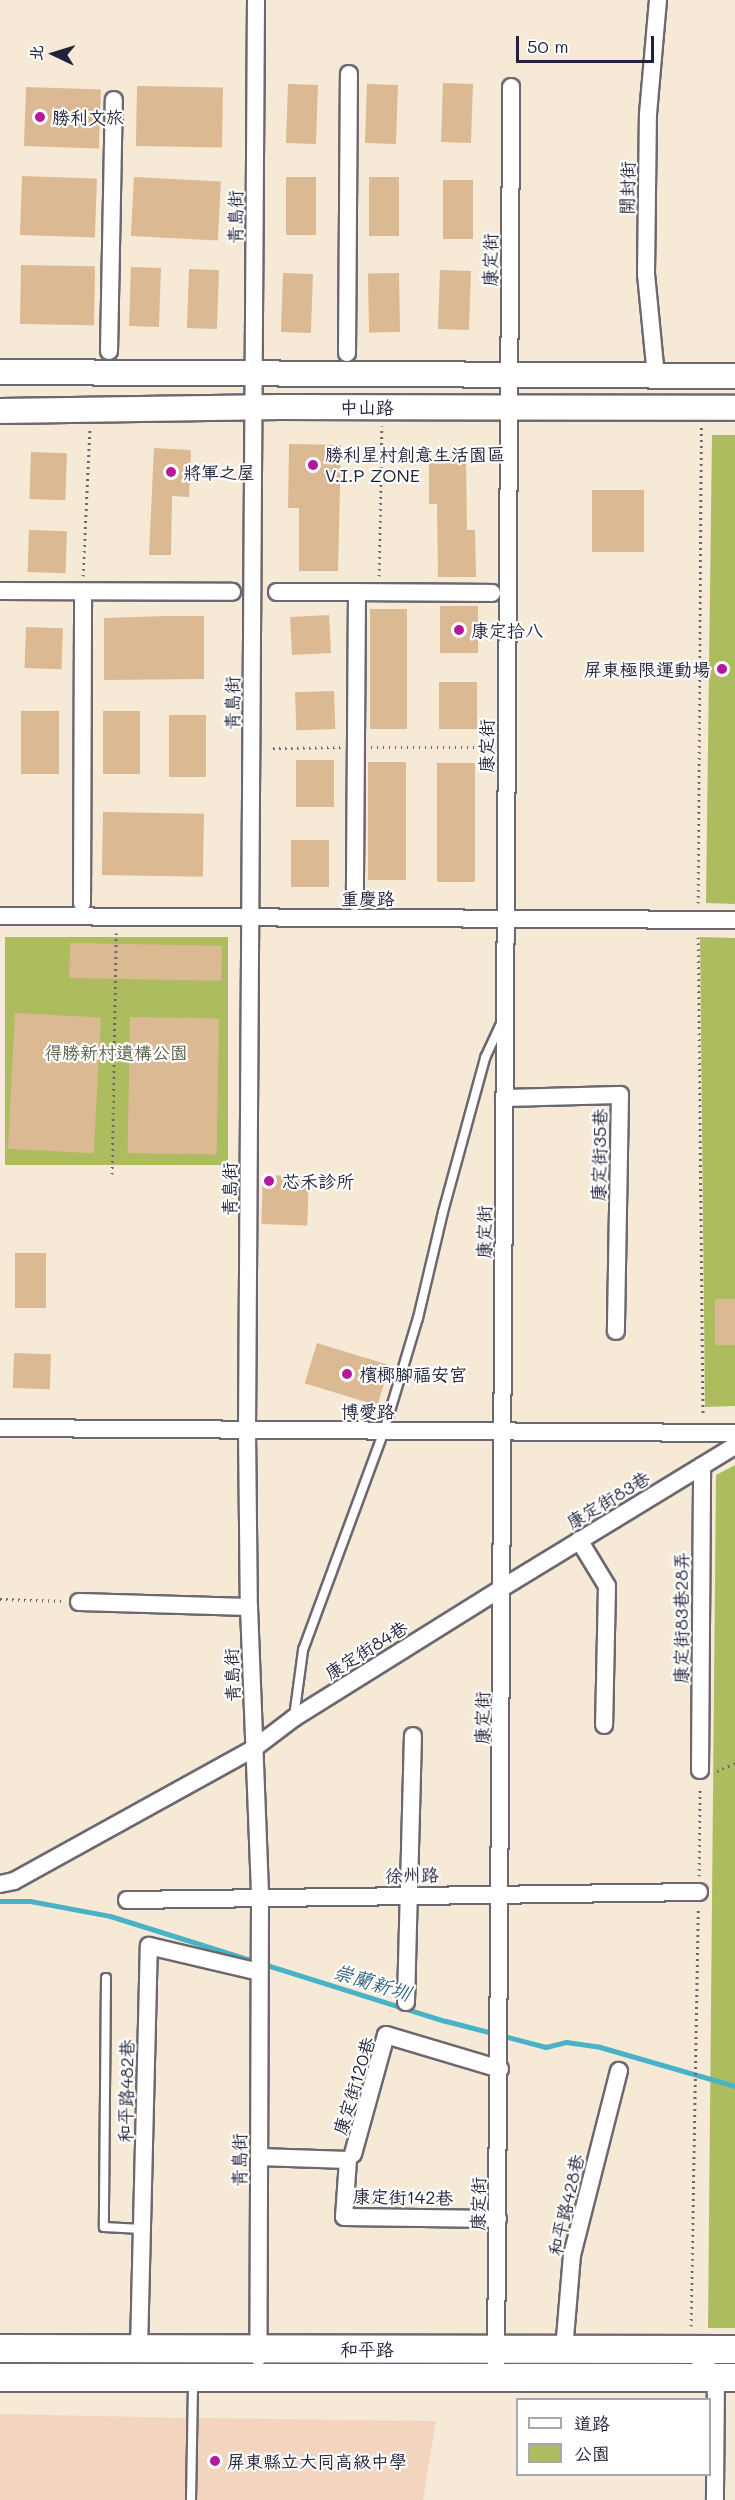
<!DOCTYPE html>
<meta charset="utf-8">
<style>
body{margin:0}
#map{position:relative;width:735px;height:2500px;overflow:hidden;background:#f6ead6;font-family:Mali,"LXGW WenKai TC",sans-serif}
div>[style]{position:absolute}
.built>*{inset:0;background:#f3d4bf}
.green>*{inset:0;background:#adbc5f;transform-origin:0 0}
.stream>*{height:5px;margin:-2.5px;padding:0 2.5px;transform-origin:2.5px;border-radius:2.5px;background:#48b2c7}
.building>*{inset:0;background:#dbb992;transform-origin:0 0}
.path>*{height:3px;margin-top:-1.5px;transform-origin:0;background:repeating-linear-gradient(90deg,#6c6871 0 1.5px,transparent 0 6px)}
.roads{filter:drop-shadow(2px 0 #6c6871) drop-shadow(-2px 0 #6c6871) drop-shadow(0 2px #6c6871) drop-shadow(0 -2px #6c6871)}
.lane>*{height:8px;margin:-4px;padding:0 4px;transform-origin:4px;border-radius:4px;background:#fff}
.street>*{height:16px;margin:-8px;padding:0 8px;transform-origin:8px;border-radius:8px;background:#fff}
.secondary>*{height:24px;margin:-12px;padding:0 12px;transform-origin:12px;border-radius:12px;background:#fff}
.primary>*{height:27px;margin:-13.5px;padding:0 13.5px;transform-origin:13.5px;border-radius:13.5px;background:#fff}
.dots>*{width:16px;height:16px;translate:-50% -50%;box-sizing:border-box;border:3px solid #fff;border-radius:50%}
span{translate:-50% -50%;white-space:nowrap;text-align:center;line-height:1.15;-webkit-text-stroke:4.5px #fff;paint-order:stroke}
.poi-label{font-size:18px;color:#22223b}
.left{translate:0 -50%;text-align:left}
.right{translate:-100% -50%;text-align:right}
.street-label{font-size:18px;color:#22223b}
.park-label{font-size:18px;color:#5a6049}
.water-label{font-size:20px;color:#33637a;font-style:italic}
.legend{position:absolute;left:516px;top:2398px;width:195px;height:78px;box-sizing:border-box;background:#fff;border:2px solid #a7a7b1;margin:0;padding:8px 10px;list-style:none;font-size:18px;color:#22223b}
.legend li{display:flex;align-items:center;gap:12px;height:30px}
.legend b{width:30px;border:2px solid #a7a7b1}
.north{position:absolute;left:24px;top:24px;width:60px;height:60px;-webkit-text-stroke:4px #fff;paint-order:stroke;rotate:274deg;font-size:16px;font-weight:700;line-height:24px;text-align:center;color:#22223b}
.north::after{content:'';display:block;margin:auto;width:21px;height:27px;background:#22223b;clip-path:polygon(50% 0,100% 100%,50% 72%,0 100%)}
.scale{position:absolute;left:516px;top:36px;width:138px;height:27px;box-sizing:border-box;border:3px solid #22223b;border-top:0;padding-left:8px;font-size:18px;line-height:21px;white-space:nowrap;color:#22223b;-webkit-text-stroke:4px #fff;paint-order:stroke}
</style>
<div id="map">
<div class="built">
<i style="clip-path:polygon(0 2414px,193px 2418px,436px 2421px,423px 2500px,0 2500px)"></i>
</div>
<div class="green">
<i style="clip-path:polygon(712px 435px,735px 435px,735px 904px,706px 903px)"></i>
<i style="left:5px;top:937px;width:223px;height:228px"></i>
<i style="clip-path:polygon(700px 937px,735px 938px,735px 1406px,705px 1407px)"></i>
<i style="clip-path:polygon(735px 1465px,735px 2328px,708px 2328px,716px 1475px)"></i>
</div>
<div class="stream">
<i style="left:0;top:1901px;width:30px"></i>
<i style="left:30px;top:1901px;width:81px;rotate:10.6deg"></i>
<i style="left:110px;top:1916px;width:352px;rotate:17.4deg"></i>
<i style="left:446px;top:2021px;width:103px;rotate:14.6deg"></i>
<i style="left:546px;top:2047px;width:21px;rotate:-14deg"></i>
<i style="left:566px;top:2042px;width:34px;rotate:8deg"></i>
<i style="left:600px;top:2047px;width:141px;rotate:16.1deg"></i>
</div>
<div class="building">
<i style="left:443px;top:83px;width:30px;height:59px;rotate:2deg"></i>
<i style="left:288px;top:84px;width:30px;height:59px;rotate:2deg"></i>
<i style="left:367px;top:84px;width:31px;height:59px;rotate:2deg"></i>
<i style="left:137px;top:86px;width:86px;height:60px;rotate:1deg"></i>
<i style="left:26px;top:87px;width:75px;height:59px;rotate:2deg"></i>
<i style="left:22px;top:176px;width:75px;height:59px;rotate:2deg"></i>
<i style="left:134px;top:177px;width:87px;height:59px;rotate:3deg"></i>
<i style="left:286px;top:177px;width:30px;height:58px"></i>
<i style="left:369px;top:177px;width:30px;height:59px"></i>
<i style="left:443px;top:180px;width:30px;height:59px"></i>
<i style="left:21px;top:265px;width:74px;height:59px;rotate:1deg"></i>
<i style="left:131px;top:267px;width:30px;height:59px;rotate:2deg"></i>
<i style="left:189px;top:269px;width:30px;height:59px;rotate:2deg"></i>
<i style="left:440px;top:270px;width:31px;height:59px;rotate:2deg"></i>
<i style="left:283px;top:273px;width:30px;height:59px;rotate:2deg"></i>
<i style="left:399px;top:273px;width:59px;height:31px;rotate:89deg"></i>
<i style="clip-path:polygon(289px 444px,341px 445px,338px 571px,299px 571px,299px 508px,288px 508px)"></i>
<i style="clip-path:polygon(154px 448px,191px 450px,189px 497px,172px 496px,171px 555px,149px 555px)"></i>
<i style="left:31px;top:452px;width:36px;height:47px;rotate:2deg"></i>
<i style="clip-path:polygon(429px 457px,466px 457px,467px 530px,475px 530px,476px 577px,438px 577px,437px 504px,429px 504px)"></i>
<i style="left:592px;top:490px;width:52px;height:62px"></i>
<i style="left:29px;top:530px;width:38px;height:42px;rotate:2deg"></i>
<i style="left:440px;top:606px;width:38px;height:47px"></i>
<i style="left:370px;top:609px;width:37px;height:120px"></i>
<i style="left:329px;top:615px;width:38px;height:39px;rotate:87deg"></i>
<i style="clip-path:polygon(167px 616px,204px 616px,204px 679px,104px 680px,104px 618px)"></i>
<i style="left:26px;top:627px;width:37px;height:41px;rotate:2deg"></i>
<i style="left:477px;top:682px;width:47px;height:38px;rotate:90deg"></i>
<i style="left:334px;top:691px;width:38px;height:39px;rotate:88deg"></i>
<i style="left:21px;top:711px;width:38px;height:63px"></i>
<i style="left:140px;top:711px;width:63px;height:37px;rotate:90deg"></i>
<i style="left:169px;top:715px;width:37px;height:62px"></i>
<i style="left:296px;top:760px;width:38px;height:47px"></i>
<i style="left:368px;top:762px;width:38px;height:118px"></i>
<i style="left:437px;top:763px;width:38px;height:119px"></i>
<i style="left:103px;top:812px;width:101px;height:63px;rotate:1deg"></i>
<i style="left:291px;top:840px;width:38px;height:47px"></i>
<i style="left:70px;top:943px;width:152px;height:35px;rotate:1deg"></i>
<i style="left:15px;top:1013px;width:86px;height:136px;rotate:3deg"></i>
<i style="left:130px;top:1017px;width:89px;height:136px;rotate:1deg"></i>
<i style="left:263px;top:1175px;width:46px;height:49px;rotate:2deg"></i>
<i style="left:15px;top:1253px;width:31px;height:55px"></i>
<i style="left:715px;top:1299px;width:20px;height:46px"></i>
<i style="left:317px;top:1343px;width:76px;height:42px;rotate:17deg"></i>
<i style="left:14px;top:1353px;width:37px;height:35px;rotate:2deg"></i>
</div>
<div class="path">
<i style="left:83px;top:576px;width:146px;rotate:-87.3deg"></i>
<i style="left:379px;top:576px;width:150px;rotate:-88.9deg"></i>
<i style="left:371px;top:747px;width:120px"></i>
<i style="left:273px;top:748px;width:68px;rotate:-0.8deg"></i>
<i style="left:698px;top:903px;width:476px;rotate:-89.6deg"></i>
<i style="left:698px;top:937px;width:479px;rotate:89.4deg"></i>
<i style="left:112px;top:1174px;width:241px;rotate:-89deg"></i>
<i style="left:0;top:1599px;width:62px;rotate:1.8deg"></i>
<i style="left:717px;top:1771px;width:20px;rotate:-24deg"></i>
<i style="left:699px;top:1876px;width:89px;rotate:-89.4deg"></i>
<i style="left:691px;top:2326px;width:416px;rotate:-89deg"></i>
</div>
<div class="roads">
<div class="lane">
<i style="left:294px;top:1717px;width:68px;rotate:-82.3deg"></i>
<i style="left:303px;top:1650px;width:233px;rotate:-69.7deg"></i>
<i style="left:384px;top:1431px;width:118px;rotate:-73.3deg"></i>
<i style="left:418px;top:1318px;width:109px;rotate:-76.7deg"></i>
<i style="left:443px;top:1212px;width:160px;rotate:-74.7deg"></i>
<i style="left:485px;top:1058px;width:38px;rotate:-65deg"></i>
<i style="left:106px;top:1978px;width:249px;rotate:90.5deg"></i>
<i style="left:104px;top:2227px;width:38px;rotate:3deg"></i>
<i style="left:191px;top:2500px;width:118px;rotate:-89deg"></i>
</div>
<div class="street">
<i style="left:256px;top:0;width:1430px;rotate:90.36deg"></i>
<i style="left:247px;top:1430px;width:177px;rotate:89.4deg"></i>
<i style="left:249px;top:1607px;width:291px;rotate:87.8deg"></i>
<i style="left:260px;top:1898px;width:459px;rotate:90.2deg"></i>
<i style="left:109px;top:351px;width:251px;rotate:-88.9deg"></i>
<i style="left:347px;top:353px;width:279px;rotate:-89.6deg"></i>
<i style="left:656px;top:376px;width:102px;rotate:-95.6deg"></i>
<i style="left:646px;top:274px;width:160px;rotate:-89.3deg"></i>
<i style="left:648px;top:114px;width:114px;rotate:-85deg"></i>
<i style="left:0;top:591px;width:232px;rotate:0.2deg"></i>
<i style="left:277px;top:592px;width:80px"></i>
<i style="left:357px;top:592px;width:310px;rotate:90.4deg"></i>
<i style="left:357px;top:592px;width:135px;rotate:0.4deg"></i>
<i style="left:82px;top:903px;width:310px;rotate:-89.8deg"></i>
<i style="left:0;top:916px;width:735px;rotate:0.31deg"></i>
<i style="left:504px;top:1098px;width:116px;rotate:-1.5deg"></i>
<i style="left:620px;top:1095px;width:236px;rotate:91deg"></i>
<i style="left:0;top:1428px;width:735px;rotate:0.39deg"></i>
<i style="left:579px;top:1540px;width:54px;rotate:58.7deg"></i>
<i style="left:607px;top:1586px;width:139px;rotate:91.2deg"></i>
<i style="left:79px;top:1602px;width:170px;rotate:1.7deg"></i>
<i style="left:700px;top:1770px;width:304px;rotate:-89.6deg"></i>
<i style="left:0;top:1884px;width:14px;rotate:-12deg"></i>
<i style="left:14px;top:1881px;width:273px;rotate:-28.9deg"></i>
<i style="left:253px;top:1749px;width:51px;rotate:-37.1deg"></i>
<i style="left:294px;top:1718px;width:245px;rotate:-32deg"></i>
<i style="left:502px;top:1588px;width:273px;rotate:-31.4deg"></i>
<i style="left:127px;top:1900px;width:572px;rotate:-0.8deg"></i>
<i style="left:406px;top:2002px;width:266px;rotate:-88.5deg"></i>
<i style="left:353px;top:2154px;width:123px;rotate:-74.5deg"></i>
<i style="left:386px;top:2035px;width:119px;rotate:16.6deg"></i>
<i style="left:259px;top:2157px;width:89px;rotate:1.9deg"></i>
<i style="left:348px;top:2160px;width:57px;rotate:94deg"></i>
<i style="left:344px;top:2217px;width:154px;rotate:0.7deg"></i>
<i style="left:139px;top:2349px;width:403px;rotate:-88.6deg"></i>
<i style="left:149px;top:1946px;width:113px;rotate:13.3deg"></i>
<i style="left:564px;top:2350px;width:95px;rotate:-85.2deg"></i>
<i style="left:572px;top:2255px;width:190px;rotate:-75.7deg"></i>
<i style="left:688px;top:2352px;width:4px;rotate:-56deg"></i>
<i style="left:690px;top:2349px;width:38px;rotate:47deg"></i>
<i style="left:716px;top:2377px;width:123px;rotate:90.5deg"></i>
<i style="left:496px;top:2378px;width:2291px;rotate:-89.62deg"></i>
</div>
<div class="secondary">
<i style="left:0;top:372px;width:735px;rotate:0.31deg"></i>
<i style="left:0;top:411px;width:280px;rotate:-0.8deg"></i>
<i style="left:280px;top:407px;width:455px;rotate:0.1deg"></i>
</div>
<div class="primary">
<i style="left:0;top:2348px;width:735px;rotate:0.08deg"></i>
<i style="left:0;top:2377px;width:735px"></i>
</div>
</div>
<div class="dots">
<i style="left:40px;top:117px;background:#b5179e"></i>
<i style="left:313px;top:465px;background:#b5179e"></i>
<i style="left:171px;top:472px;background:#b5179e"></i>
<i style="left:459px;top:630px;background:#b5179e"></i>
<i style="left:722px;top:669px;background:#b5179e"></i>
<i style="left:269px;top:1181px;background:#b5179e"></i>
<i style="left:347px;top:1374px;background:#b5179e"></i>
<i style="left:215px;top:2461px;background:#b5179e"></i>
</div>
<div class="poi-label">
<span class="left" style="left:52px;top:117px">勝利文旅</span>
<span class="left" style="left:325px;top:465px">勝利星村創意生活園區<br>V.I.P ZONE</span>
<span class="left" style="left:183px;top:472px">將軍之屋</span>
<span class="left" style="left:471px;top:630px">康定拾八</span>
<span class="right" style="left:710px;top:669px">屏東極限運動場</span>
<span class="left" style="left:282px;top:1181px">芯禾診所</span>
<span class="left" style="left:359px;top:1374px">檳榔腳福安宮</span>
<span class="left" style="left:227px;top:2461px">屏東縣立大同高級中學</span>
</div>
<div class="street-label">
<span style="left:627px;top:188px;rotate:-89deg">開封街</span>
<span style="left:235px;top:217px;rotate:-90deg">青島街</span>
<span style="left:490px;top:260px;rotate:-90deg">康定街</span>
<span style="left:367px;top:407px">中山路</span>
<span style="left:232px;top:703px;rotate:-90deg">青島街</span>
<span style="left:486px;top:746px;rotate:-90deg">康定街</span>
<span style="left:368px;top:898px">重慶路</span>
<span style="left:599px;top:1155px;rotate:-89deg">康定街35巷</span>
<span style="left:229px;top:1189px;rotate:-90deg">青島街</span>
<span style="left:484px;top:1232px;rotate:-90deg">康定街</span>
<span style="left:368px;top:1411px">博愛路</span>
<span style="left:608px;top:1500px;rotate:-31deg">康定街83巷</span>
<span style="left:681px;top:1618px;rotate:-90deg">康定街83巷28弄</span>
<span style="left:366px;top:1650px;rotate:-32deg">康定街84巷</span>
<span style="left:232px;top:1675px;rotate:-92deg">青島街</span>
<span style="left:482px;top:1718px;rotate:-90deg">康定街</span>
<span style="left:412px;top:1875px;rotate:-1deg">徐州路</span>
<span style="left:354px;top:2086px;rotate:-73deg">康定街120巷</span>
<span style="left:126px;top:2091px;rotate:-89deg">和平路482巷</span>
<span style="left:239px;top:2160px;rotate:-90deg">青島街</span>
<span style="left:403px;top:2197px;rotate:1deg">康定街142巷</span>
<span style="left:478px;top:2204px;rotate:-89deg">康定街</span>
<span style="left:566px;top:2205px;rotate:-77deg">和平路428巷</span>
<span style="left:367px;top:2349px">和平路</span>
</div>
<div class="park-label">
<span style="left:116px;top:1052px">得勝新村遺構公園</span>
</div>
<div class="water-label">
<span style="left:372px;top:1982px;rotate:17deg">崇蘭新圳</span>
</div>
<ul class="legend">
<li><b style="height:8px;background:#fff"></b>道路</li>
<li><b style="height:16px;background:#adbc5f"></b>公園</li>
</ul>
<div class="north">北</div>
<div class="scale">50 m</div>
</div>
